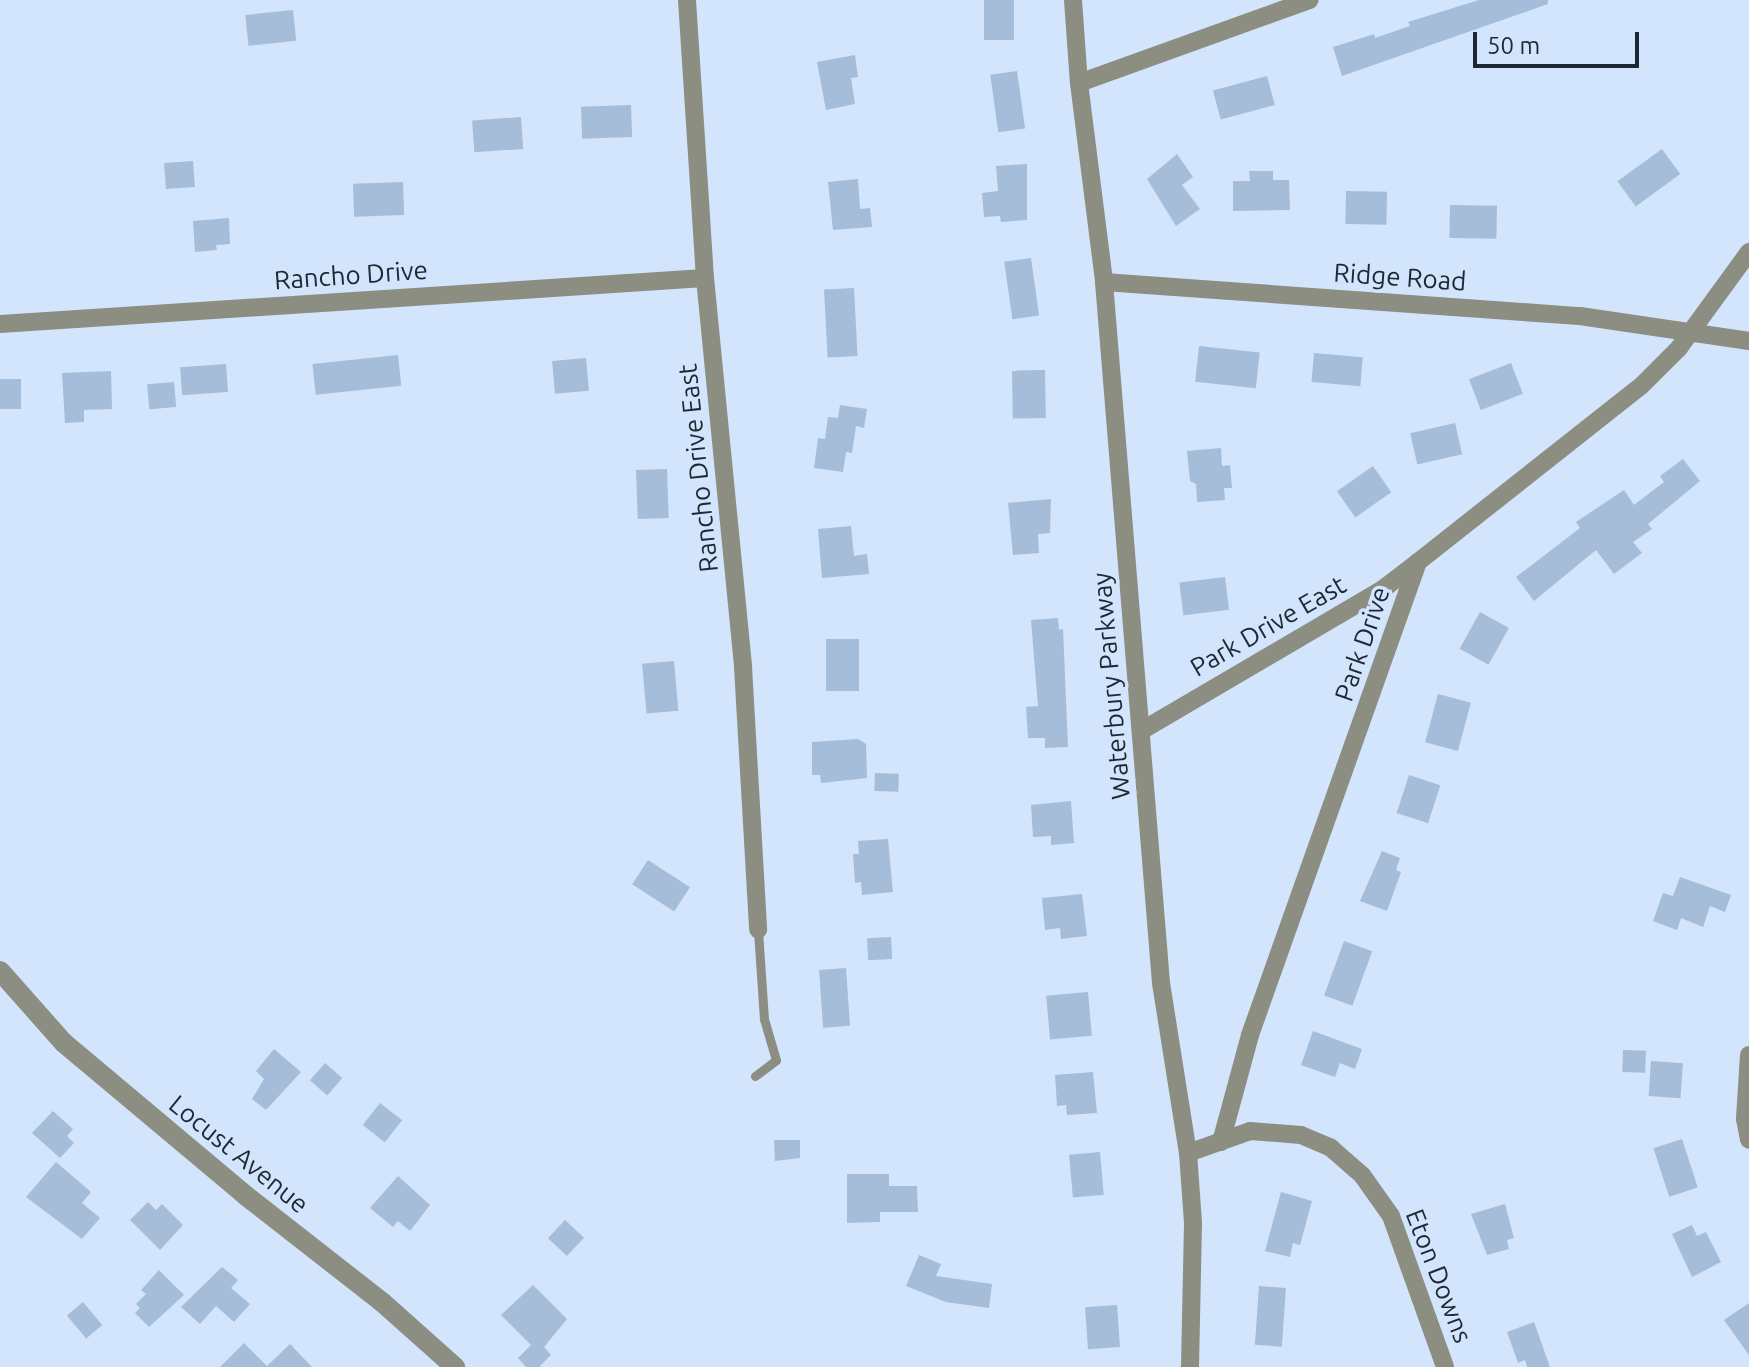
<!DOCTYPE html>
<style>
body{margin:0}
#map{position:relative;width:1749px;height:1367px;overflow:hidden;background:#d2e5fc;font-family:Ubuntu,sans-serif}
div>[style]{position:absolute}
.building>*{inset:0;background:#a5bdd8;transform-origin:0 0}
.service>*{height:9px;margin:-4.5px;padding:0 4.5px;transform-origin:4.5px;border-radius:4.5px;background:#8b8e80}
.minor>*{height:18px;margin:-9px;padding:0 9px;transform-origin:9px;border-radius:9px;background:#8b8e80}
.tertiary>*{height:20px;margin:-10px;padding:0 10px;transform-origin:10px;border-radius:10px;background:#8b8e80}
span{translate:-50% -50%;white-space:nowrap;text-align:center;line-height:1.15;-webkit-text-stroke:7px #d2e5fc;paint-order:stroke}
.street-label{font-size:26px;color:#1e2832}
.scale{position:absolute;left:1473px;top:32px;width:166px;height:36px;box-sizing:border-box;border:4px solid #1e2832;border-top:0;padding-left:10px;font-size:24px;line-height:28px;white-space:nowrap;color:#1e2832;-webkit-text-stroke:6px #d2e5fc;paint-order:stroke}
</style>
<div id="map">
<div class="building">
<i style="left:984px;top:0;width:30px;height:40px"></i>
<i style="clip-path:polygon(1479px 0,1548px 0,1548px 4px,1342px 76px,1333px 47px,1374px 34px,1375px 38px,1410px 26px,1408px 22px)"></i>
<i style="left:293px;top:10px;width:31px;height:48px;rotate:84deg"></i>
<i style="clip-path:polygon(855px 55px,858px 77px,851px 78px,855px 104px,826px 110px,817px 62px)"></i>
<i style="left:1017px;top:71px;width:58px;height:27px;rotate:82deg"></i>
<i style="left:1267px;top:76px;width:30px;height:56px;rotate:75deg"></i>
<i style="left:631px;top:105px;width:32px;height:50px;rotate:88deg"></i>
<i style="left:521px;top:117px;width:32px;height:49px;rotate:86deg"></i>
<i style="left:1662px;top:149px;width:31px;height:55px;rotate:54deg"></i>
<i style="clip-path:polygon(1177px 154px,1193px 177px,1182px 185px,1200px 209px,1176px 226px,1147px 179px)"></i>
<i style="left:193px;top:161px;width:26px;height:29px;rotate:86deg"></i>
<i style="clip-path:polygon(1027px 164px,1027px 220px,1001px 222px,1000px 216px,984px 217px,982px 193px,998px 191px,996px 166px)"></i>
<i style="clip-path:polygon(1249px 171px,1273px 171px,1273px 180px,1289px 180px,1290px 210px,1233px 211px,1233px 181px,1250px 181px)"></i>
<i style="clip-path:polygon(858px 179px,860px 209px,870px 208px,872px 227px,833px 230px,828px 182px)"></i>
<i style="left:403px;top:182px;width:33px;height:50px;rotate:88deg"></i>
<i style="left:1346px;top:191px;width:41px;height:33px;rotate:1deg"></i>
<i style="left:1450px;top:205px;width:47px;height:33px;rotate:1deg"></i>
<i style="clip-path:polygon(229px 218px,230px 244px,216px 245px,217px 250px,195px 252px,193px 221px)"></i>
<i style="left:1031px;top:258px;width:58px;height:27px;rotate:82deg"></i>
<i style="left:854px;top:288px;width:68px;height:30px;rotate:87deg"></i>
<i style="left:1199px;top:346px;width:61px;height:36px;rotate:6deg"></i>
<i style="left:1314px;top:353px;width:49px;height:29px;rotate:5deg"></i>
<i style="left:398px;top:355px;width:31px;height:86px;rotate:84deg"></i>
<i style="left:586px;top:358px;width:33px;height:34px;rotate:85deg"></i>
<i style="left:1511px;top:363px;width:33px;height:45px;rotate:69deg"></i>
<i style="left:226px;top:364px;width:28px;height:46px;rotate:86deg"></i>
<i style="left:1045px;top:370px;width:48px;height:33px;rotate:89deg"></i>
<i style="clip-path:polygon(111px 371px,112px 409px,84px 410px,84px 422px,65px 423px,62px 373px)"></i>
<i style="left:0;top:379px;width:21px;height:30px"></i>
<i style="left:174px;top:382px;width:25px;height:27px;rotate:85deg"></i>
<i style="clip-path:polygon(840px 405px,867px 409px,864px 428px,856px 426px,852px 453px,846px 452px,843px 472px,814px 468px,818px 438px,825px 439px,828px 417px,838px 418px)"></i>
<i style="left:1455px;top:423px;width:32px;height:46px;rotate:77deg"></i>
<i style="clip-path:polygon(1221px 448px,1222px 466px,1230px 465px,1232px 488px,1224px 488px,1225px 500px,1197px 502px,1196px 484px,1190px 481px,1187px 451px)"></i>
<i style="clip-path:polygon(1683px 459px,1700px 481px,1648px 524px,1652px 529px,1633px 542px,1642px 553px,1614px 574px,1596px 550px,1534px 601px,1516px 577px,1580px 528px,1576px 522px,1624px 490px,1634px 505px,1664px 482px,1660px 476px)"></i>
<i style="left:1373px;top:466px;width:32px;height:44px;rotate:55deg"></i>
<i style="left:667px;top:469px;width:49px;height:31px;rotate:88deg"></i>
<i style="clip-path:polygon(1051px 499px,1050px 533px,1038px 534px,1039px 553px,1013px 555px,1008px 503px)"></i>
<i style="clip-path:polygon(851px 526px,854px 556px,867px 554px,869px 574px,822px 578px,818px 529px)"></i>
<i style="left:1225px;top:577px;width:33px;height:46px;rotate:83deg"></i>
<i style="left:1480px;top:612px;width:33px;height:42px;rotate:29deg"></i>
<i style="clip-path:polygon(1058px 618px,1059px 630px,1063px 629px,1068px 747px,1045px 748px,1045px 738px,1028px 738px,1026px 707px,1038px 706px,1031px 620px)"></i>
<i style="left:859px;top:639px;width:52px;height:33px;rotate:90deg"></i>
<i style="left:674px;top:661px;width:50px;height:32px;rotate:85deg"></i>
<i style="left:1438px;top:694px;width:34px;height:50px;rotate:15deg"></i>
<i style="clip-path:polygon(858px 739px,866px 744px,867px 778px,821px 783px,820px 775px,812px 775px,812px 742px)"></i>
<i style="left:875px;top:773px;width:24px;height:18px;rotate:2deg"></i>
<i style="left:1409px;top:775px;width:33px;height:40px;rotate:18deg"></i>
<i style="clip-path:polygon(1071px 801px,1074px 843px,1051px 845px,1051px 836px,1033px 837px,1031px 805px)"></i>
<i style="clip-path:polygon(888px 839px,893px 892px,862px 895px,861px 882px,855px 883px,853px 854px,859px 854px,858px 841px)"></i>
<i style="clip-path:polygon(1382px 851px,1400px 858px,1396px 870px,1401px 872px,1387px 911px,1360px 901px)"></i>
<i style="left:648px;top:860px;width:50px;height:29px;rotate:33deg"></i>
<i style="clip-path:polygon(1680px 877px,1731px 895px,1725px 912px,1710px 906px,1703px 927px,1681px 918px,1677px 930px,1653px 921px,1663px 893px,1673px 896px)"></i>
<i style="clip-path:polygon(1082px 894px,1087px 936px,1061px 939px,1060px 928px,1045px 930px,1042px 898px)"></i>
<i style="left:891px;top:937px;width:22px;height:24px;rotate:87deg"></i>
<i style="left:1344px;top:941px;width:30px;height:58px;rotate:20deg"></i>
<i style="left:846px;top:968px;width:58px;height:27px;rotate:86deg"></i>
<i style="left:1088px;top:992px;width:44px;height:42px;rotate:85deg"></i>
<i style="clip-path:polygon(1313px 1031px,1362px 1049px,1355px 1069px,1340px 1063px,1335px 1077px,1301px 1065px)"></i>
<i style="clip-path:polygon(274px 1049px,301px 1072px,266px 1110px,252px 1099px,264px 1079px,256px 1071px)"></i>
<i style="left:1623px;top:1050px;width:23px;height:22px;rotate:2deg"></i>
<i style="left:1651px;top:1061px;width:32px;height:35px;rotate:4deg"></i>
<i style="left:325px;top:1063px;width:23px;height:23px;rotate:41deg"></i>
<i style="clip-path:polygon(1093px 1072px,1097px 1113px,1067px 1115px,1066px 1105px,1057px 1106px,1055px 1075px)"></i>
<i style="left:380px;top:1103px;width:28px;height:28px;rotate:38deg"></i>
<i style="clip-path:polygon(53px 1111px,73px 1129px,67px 1136px,74px 1143px,60px 1158px,32px 1133px)"></i>
<i style="left:1682px;top:1139px;width:51px;height:30px;rotate:72deg"></i>
<i style="clip-path:polygon(774px 1140px,800px 1140px,800px 1158px,775px 1161px)"></i>
<i style="left:1100px;top:1152px;width:43px;height:31px;rotate:85deg"></i>
<i style="clip-path:polygon(56px 1162px,91px 1192px,82px 1203px,100px 1218px,82px 1239px,26px 1197px)"></i>
<i style="clip-path:polygon(847px 1174px,889px 1174px,889px 1186px,917px 1186px,918px 1212px,880px 1212px,880px 1222px,847px 1223px)"></i>
<i style="clip-path:polygon(398px 1176px,430px 1205px,410px 1231px,398px 1221px,393px 1227px,370px 1208px)"></i>
<i style="clip-path:polygon(1281px 1192px,1312px 1201px,1300px 1245px,1293px 1243px,1290px 1257px,1265px 1251px)"></i>
<i style="clip-path:polygon(148px 1202px,156px 1210px,162px 1204px,183px 1225px,160px 1250px,130px 1220px)"></i>
<i style="clip-path:polygon(1505px 1204px,1514px 1238px,1507px 1240px,1509px 1249px,1487px 1255px,1471px 1214px)"></i>
<i style="left:565px;top:1220px;width:26px;height:25px;rotate:43deg"></i>
<i style="clip-path:polygon(1692px 1225px,1697px 1236px,1706px 1232px,1721px 1262px,1692px 1277px,1672px 1234px)"></i>
<i style="clip-path:polygon(919px 1255px,941px 1264px,936px 1276px,992px 1284px,989px 1308px,946px 1302px,906px 1286px)"></i>
<i style="clip-path:polygon(222px 1267px,238px 1280px,231px 1288px,250px 1304px,234px 1322px,216px 1306px,200px 1324px,181px 1307px)"></i>
<i style="clip-path:polygon(159px 1270px,184px 1295px,149px 1327px,135px 1313px,140px 1308px,136px 1304px,146px 1294px,141px 1290px)"></i>
<i style="clip-path:polygon(533px 1285px,567px 1319px,544px 1347px,551px 1355px,539px 1367px,526px 1367px,518px 1358px,531px 1345px,501px 1315px)"></i>
<i style="left:1259px;top:1286px;width:27px;height:59px;rotate:4deg"></i>
<i style="left:83px;top:1302px;width:30px;height:21px;rotate:50deg"></i>
<i style="clip-path:polygon(1749px 1303px,1749px 1355px,1724px 1320px)"></i>
<i style="left:1117px;top:1305px;width:42px;height:32px;rotate:86deg"></i>
<i style="clip-path:polygon(1534px 1322px,1550px 1367px,1527px 1367px,1525px 1360px,1518px 1363px,1507px 1332px)"></i>
<i style="clip-path:polygon(244px 1343px,267px 1366px,290px 1344px,312px 1367px,220px 1367px)"></i>
</div>
<div class="service">
<i style="left:755px;top:1076px;width:26px;rotate:-37deg"></i>
<i style="left:776px;top:1060px;width:43px;rotate:-106.3deg"></i>
<i style="left:764px;top:1019px;width:89px;rotate:-93.9deg"></i>
</div>
<div class="minor">
<i style="left:687px;top:0;width:279px;rotate:86.3deg"></i>
<i style="left:705px;top:278px;width:391px;rotate:84.4deg"></i>
<i style="left:743px;top:667px;width:263px;rotate:86.7deg"></i>
<i style="left:1073px;top:0;width:83px;rotate:85.9deg"></i>
<i style="left:1079px;top:83px;width:201px;rotate:82.8deg"></i>
<i style="left:1104px;top:282px;width:703px;rotate:85.35deg"></i>
<i style="left:1161px;top:983px;width:172px;rotate:81deg"></i>
<i style="left:1188px;top:1153px;width:70px;rotate:85.9deg"></i>
<i style="left:1193px;top:1223px;width:144px;rotate:91.2deg"></i>
<i style="left:1079px;top:83px;width:245px;rotate:-19.8deg"></i>
<i style="left:1104px;top:282px;width:477px;rotate:4.1deg"></i>
<i style="left:1580px;top:316px;width:171px;rotate:8.4deg"></i>
<i style="left:0;top:324px;width:706px;rotate:-3.73deg"></i>
<i style="left:1141px;top:731px;width:281px;rotate:-30.4deg"></i>
<i style="left:1383px;top:589px;width:44px;rotate:-37.6deg"></i>
<i style="left:1749px;top:1055px;width:64px;rotate:93.6deg"></i>
<i style="left:1745px;top:1119px;width:21px;rotate:79deg"></i>
<i style="left:1221px;top:1142px;width:111px;rotate:-74.8deg"></i>
<i style="left:1250px;top:1035px;width:502px;rotate:-70.45deg"></i>
<i style="left:1418px;top:562px;width:284px;rotate:-38.3deg"></i>
<i style="left:1641px;top:386px;width:54px;rotate:-45deg"></i>
<i style="left:1679px;top:348px;width:119px;rotate:-53.9deg"></i>
<i style="left:1188px;top:1153px;width:66px;rotate:-19.5deg"></i>
<i style="left:1250px;top:1131px;width:51px;rotate:4.5deg"></i>
<i style="left:1301px;top:1135px;width:33px;rotate:23deg"></i>
<i style="left:1331px;top:1148px;width:41px;rotate:41.1deg"></i>
<i style="left:1362px;top:1175px;width:50px;rotate:54.7deg"></i>
<i style="left:1391px;top:1216px;width:160px;rotate:70.3deg"></i>
</div>
<div class="tertiary">
<i style="left:0;top:971px;width:96px;rotate:48.4deg"></i>
<i style="left:64px;top:1043px;width:236px;rotate:40deg"></i>
<i style="left:245px;top:1195px;width:174px;rotate:38deg"></i>
<i style="left:382px;top:1302px;width:98px;rotate:41.7deg"></i>
</div>
<div class="street-label">
<span style="left:351px;top:275px;rotate:-4deg">Rancho Drive</span>
<span style="left:1400px;top:277px;rotate:4deg">Ridge Road</span>
<span style="left:698px;top:468px;rotate:-96deg">Rancho Drive East</span>
<span style="left:1268px;top:626px;rotate:-30deg">Park Drive East</span>
<span style="left:1362px;top:644px;rotate:-71deg">Park Drive</span>
<span style="left:1111px;top:686px;rotate:-95deg">Waterbury Parkway</span>
<span style="left:239px;top:1154px;rotate:39deg">Locust Avenue</span>
<span style="left:1439px;top:1276px;rotate:69deg">Eton Downs</span>
</div>
<div class="scale">50 m</div>
</div>
